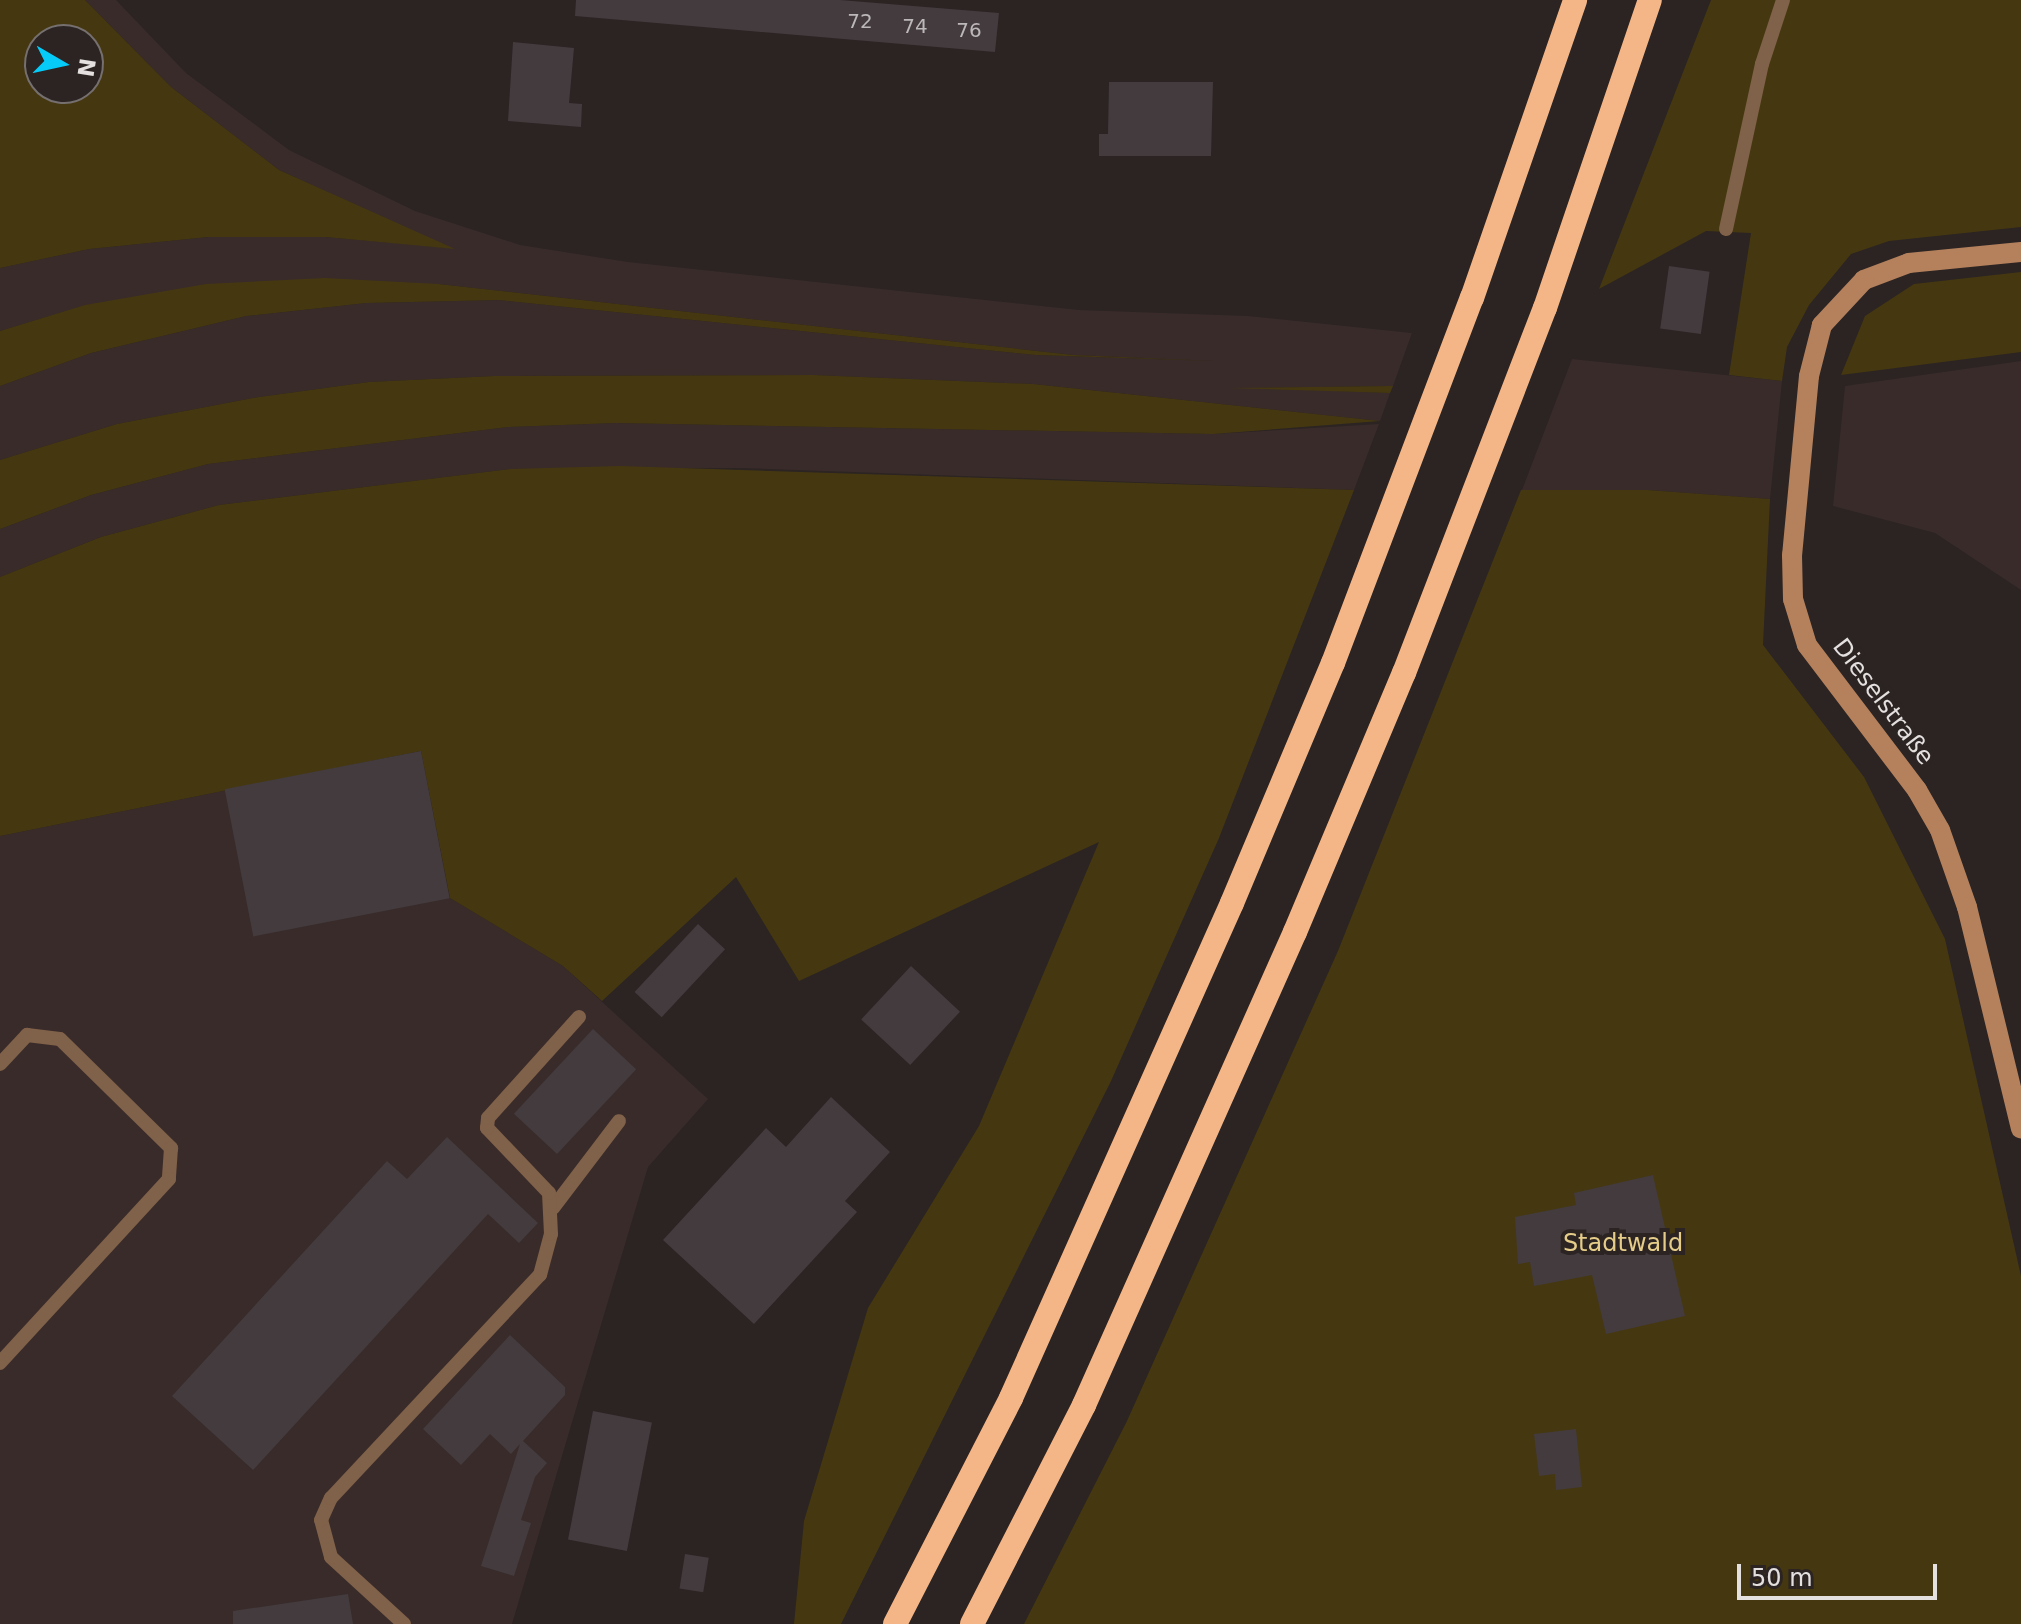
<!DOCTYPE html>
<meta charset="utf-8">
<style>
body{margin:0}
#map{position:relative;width:2021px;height:1624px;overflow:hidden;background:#2b2423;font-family:"DejaVu Sans",sans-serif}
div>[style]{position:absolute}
.built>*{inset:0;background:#392b2a}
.green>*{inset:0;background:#453810}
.building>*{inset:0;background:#433b3e;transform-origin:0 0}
.lane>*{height:14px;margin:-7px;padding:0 7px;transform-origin:7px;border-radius:7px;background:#806149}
.secondary>*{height:20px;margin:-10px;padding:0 10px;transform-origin:10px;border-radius:10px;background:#b4815c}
.highway>*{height:24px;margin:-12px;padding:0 12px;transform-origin:12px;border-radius:12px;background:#f5b687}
span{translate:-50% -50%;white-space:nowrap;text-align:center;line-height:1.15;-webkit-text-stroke:8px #2b2423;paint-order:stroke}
.number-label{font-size:20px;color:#bcb7b8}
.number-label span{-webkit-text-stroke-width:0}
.street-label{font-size:24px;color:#e5e0e0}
.park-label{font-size:24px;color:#e5cc89}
.north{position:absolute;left:24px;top:24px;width:80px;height:80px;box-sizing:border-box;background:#2b2423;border:2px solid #756f6f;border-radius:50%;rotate:99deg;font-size:22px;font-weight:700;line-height:32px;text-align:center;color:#e5e0e0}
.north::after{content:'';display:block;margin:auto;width:28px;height:36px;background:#06cbf9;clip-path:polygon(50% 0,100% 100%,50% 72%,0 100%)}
.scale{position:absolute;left:1737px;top:1564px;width:200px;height:36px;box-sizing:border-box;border:4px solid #e5e0e0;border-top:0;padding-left:10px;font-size:24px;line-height:28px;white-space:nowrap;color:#e5e0e0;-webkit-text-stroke:6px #2b2423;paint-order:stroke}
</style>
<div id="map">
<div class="built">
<i style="clip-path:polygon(85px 0,116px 0,186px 73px,289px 150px,415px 211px,520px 245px,628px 262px,1079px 310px,1248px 316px,1412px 333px,1393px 386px,1256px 388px,1390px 393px,1380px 421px,1033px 384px,813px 375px,495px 376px,369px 382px,253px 398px,117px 424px,0 460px,0 386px,91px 353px,246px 316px,366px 303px,499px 300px,1036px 355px,1214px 361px,1073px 355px,438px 284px,86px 305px,0 331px,0 268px,89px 249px,208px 237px,326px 237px,451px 248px,279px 170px,171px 87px)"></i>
<i style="clip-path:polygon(1572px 359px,1782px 381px,1770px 499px,1647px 490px,1522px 490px)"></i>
<i style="clip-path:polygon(2021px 361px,2021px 590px,1935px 533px,1833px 506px,1845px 386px)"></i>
<i style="clip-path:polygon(616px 423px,1213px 434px,1379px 424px,1354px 490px,741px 468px,510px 469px,219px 505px,101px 537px,0 577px,0 529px,91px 495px,208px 464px,508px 427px)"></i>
<i style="clip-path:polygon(421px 751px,450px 898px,563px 966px,708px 1099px,648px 1167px,512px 1624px,0 1624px,0 836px)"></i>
</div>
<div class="green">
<i style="clip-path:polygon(evenodd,0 0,85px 0,171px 87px,279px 170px,455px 249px,326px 237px,208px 237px,89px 249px,0 268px,0 0,40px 40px,88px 40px,88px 88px,40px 88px,40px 40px)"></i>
<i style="clip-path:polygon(1711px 0,2021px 0,2021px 227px,1889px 241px,1851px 254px,1809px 305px,1787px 347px,1782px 381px,1729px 375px,1751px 233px,1706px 231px,1599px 289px)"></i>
<i style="clip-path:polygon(2021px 272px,2021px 352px,1841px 375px,1865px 316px,1914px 284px)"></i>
<i style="clip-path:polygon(325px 278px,438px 284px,1073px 355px,1214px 361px,1036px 355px,499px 300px,366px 303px,246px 316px,91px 353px,0 386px,0 331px,85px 305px,206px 284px)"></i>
<i style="clip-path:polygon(813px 375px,1033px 384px,1380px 421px,1213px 434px,616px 423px,508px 427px,208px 464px,91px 495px,0 529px,0 460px,117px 424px,253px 398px,369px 382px,495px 376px)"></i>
<i style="clip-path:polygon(1393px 386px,1390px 393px,1228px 388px)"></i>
<i style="clip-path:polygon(620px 466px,1354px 490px,1219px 838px,1111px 1081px,841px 1624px,794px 1624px,804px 1521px,868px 1308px,979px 1126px,1099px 842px,799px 981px,736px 877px,602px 1001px,563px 966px,450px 898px,421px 751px,0 836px,0 577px,101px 537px,219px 505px,510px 469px)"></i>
<i style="clip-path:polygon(1521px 490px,1647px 490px,1770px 499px,1763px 645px,1864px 777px,1945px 939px,2021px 1276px,2021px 1624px,1024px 1624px,1127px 1421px,1338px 951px)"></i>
</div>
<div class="building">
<i style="clip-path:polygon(576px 0,840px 0,999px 13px,995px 52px,575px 16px)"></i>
<i style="clip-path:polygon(513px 42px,574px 48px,569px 103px,582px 104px,581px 127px,508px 121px)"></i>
<i style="clip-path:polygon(1109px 82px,1213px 82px,1211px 156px,1099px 156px,1099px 134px,1108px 134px)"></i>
<i style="left:1669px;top:266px;width:41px;height:63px;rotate:8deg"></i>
<i style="left:421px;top:751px;width:150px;height:200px;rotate:79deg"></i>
<i style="left:698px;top:924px;width:37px;height:93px;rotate:43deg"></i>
<i style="left:911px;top:966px;width:67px;height:73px;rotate:43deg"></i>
<i style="left:593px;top:1029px;width:59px;height:116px;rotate:43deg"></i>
<i style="clip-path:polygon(831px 1097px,890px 1152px,845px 1201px,857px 1212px,754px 1324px,663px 1240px,766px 1128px,786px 1147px)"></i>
<i style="clip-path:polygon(447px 1137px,538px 1223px,519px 1243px,488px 1214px,253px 1470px,172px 1396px,387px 1161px,407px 1179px)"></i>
<i style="clip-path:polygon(1653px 1175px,1685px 1316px,1606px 1334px,1592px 1275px,1534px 1286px,1530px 1262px,1518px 1264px,1515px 1217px,1576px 1205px,1574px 1193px)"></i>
<i style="clip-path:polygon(510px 1335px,565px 1387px,565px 1395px,523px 1441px,547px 1463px,535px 1477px,521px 1520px,531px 1523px,514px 1576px,481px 1566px,520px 1444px,511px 1454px,490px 1434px,461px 1465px,423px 1429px)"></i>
<i style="left:593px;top:1411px;width:60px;height:131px;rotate:11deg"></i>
<i style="clip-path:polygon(1576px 1429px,1582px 1487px,1556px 1490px,1555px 1474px,1539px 1476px,1534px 1434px)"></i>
<i style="left:685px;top:1554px;width:24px;height:35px;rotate:9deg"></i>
<i style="clip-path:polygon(348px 1594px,353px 1624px,233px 1624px,233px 1611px)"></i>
</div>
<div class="lane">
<i style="left:1726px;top:229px;width:169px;rotate:-77.7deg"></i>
<i style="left:1762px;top:64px;width:67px;rotate:-71.8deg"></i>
<i style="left:0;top:1064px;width:40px;rotate:-47deg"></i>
<i style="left:27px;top:1035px;width:33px;rotate:7deg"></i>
<i style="left:60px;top:1039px;width:156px;rotate:44.5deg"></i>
<i style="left:171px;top:1148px;width:31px;rotate:94deg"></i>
<i style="left:169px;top:1179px;width:250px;rotate:132.6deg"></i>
<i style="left:553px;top:1208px;width:109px;rotate:-52.8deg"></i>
<i style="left:404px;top:1624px;width:99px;rotate:-137.5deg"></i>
<i style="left:331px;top:1557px;width:38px;rotate:-105deg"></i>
<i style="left:321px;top:1520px;width:24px;rotate:-66deg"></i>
<i style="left:331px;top:1498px;width:306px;rotate:-46.9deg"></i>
<i style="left:540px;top:1275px;width:42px;rotate:-75deg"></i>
<i style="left:551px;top:1234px;width:41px;rotate:-92.8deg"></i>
<i style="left:549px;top:1193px;width:90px;rotate:-133.6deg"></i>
<i style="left:487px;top:1128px;width:10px;rotate:-84deg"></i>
<i style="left:488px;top:1118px;width:136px;rotate:-48deg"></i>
</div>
<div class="secondary">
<i style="left:2021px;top:252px;width:113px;rotate:174.4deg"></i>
<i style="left:1909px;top:263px;width:48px;rotate:159.3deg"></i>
<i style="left:1864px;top:280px;width:62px;rotate:133deg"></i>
<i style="left:1822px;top:325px;width:53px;rotate:104.3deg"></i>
<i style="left:1809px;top:376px;width:180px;rotate:95.4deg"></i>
<i style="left:1792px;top:555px;width:44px;rotate:88.7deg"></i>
<i style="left:1793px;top:599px;width:48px;rotate:73.1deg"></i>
<i style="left:1807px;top:645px;width:182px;rotate:52.8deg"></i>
<i style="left:1917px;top:790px;width:46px;rotate:60.1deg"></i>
<i style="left:1940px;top:830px;width:82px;rotate:70.7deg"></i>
<i style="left:1967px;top:907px;width:228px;rotate:76.3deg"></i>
</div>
<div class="highway">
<i style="left:895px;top:1624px;width:254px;rotate:-62.8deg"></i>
<i style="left:1011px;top:1398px;width:542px;rotate:-65.94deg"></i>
<i style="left:1232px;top:903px;width:260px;rotate:-67.2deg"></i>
<i style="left:1333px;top:663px;width:391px;rotate:-69.2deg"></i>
<i style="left:1472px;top:298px;width:315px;rotate:-70.9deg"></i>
<i style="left:972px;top:1624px;width:246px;rotate:-62.9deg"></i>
<i style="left:1084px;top:1405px;width:518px;rotate:-65.96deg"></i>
<i style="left:1295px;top:932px;width:281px;rotate:-67.2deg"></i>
<i style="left:1404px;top:673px;width:391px;rotate:-68.9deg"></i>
<i style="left:1545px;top:308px;width:325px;rotate:-71.2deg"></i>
</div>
<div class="number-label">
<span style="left:860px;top:21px">72</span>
<span style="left:915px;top:26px">74</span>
<span style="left:969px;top:30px">76</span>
</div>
<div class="street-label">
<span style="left:1883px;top:702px;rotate:53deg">Dieselstraße</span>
</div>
<div class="park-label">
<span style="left:1623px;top:1244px">Stadtwald</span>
</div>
<div class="north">N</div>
<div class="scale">50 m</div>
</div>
